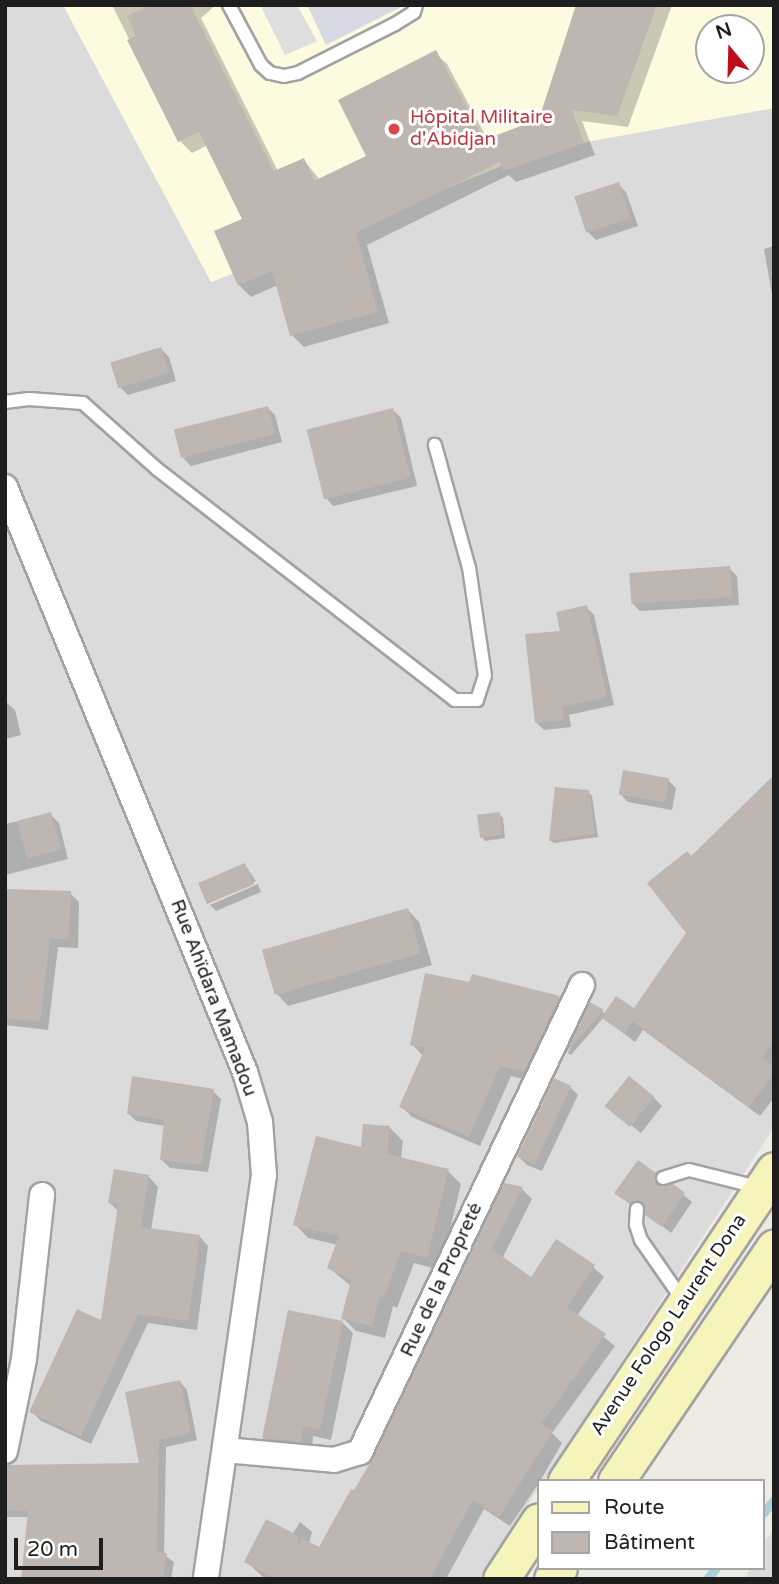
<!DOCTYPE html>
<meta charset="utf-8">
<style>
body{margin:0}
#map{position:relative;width:779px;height:1584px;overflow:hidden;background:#eeeae4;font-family:"Varela Round",sans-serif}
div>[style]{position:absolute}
.residential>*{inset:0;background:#dcdbdb}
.education>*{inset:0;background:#fcfbdf}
.parking>*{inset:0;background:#dedede}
.plaza>*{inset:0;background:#d9d9e3}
.shadow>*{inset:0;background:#0003}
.stream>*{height:9px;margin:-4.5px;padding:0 4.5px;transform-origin:4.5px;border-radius:4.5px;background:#a8d1d8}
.building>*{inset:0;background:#beb6b1;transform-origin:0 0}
.roads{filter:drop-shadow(2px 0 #a2a2a2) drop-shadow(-2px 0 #a2a2a2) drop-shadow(0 2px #a2a2a2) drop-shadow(0 -2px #a2a2a2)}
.lane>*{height:12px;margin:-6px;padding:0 6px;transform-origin:6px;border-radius:6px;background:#fff}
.street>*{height:24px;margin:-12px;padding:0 12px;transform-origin:12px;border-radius:12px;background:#fff}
.secondary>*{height:35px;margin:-17.5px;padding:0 17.5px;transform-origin:17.5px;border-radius:17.5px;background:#f5f4bb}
.dots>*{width:19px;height:19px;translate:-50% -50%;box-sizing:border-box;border:4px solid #fff;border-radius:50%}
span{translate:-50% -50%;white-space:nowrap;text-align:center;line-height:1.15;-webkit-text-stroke:6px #fff;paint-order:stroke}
.health-label{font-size:19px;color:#be3a42}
.left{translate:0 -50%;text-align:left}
.street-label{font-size:19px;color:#1e1e1e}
.frame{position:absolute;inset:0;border:7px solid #1e1e1e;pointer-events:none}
.legend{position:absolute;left:537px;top:1479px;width:228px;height:91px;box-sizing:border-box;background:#fff;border:2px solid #a5a5a5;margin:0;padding:9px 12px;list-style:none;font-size:21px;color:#1e1e1e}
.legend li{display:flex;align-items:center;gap:14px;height:35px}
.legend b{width:35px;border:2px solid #a5a5a5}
.north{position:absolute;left:695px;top:14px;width:70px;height:70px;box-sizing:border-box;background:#fff;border:2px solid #a5a5a5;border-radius:50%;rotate:341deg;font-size:19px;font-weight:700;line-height:28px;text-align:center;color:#1e1e1e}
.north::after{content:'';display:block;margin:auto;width:24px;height:32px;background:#bd0f1a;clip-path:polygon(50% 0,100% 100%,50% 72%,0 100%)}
.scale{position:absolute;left:14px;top:1538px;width:89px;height:32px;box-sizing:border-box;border:4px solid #1e1e1e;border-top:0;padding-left:9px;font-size:21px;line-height:24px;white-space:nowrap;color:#1e1e1e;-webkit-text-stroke:5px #fff;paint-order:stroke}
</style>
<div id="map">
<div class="residential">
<i style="clip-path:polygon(5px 5px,63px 5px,212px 282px,542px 150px,774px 108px,774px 1127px,544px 1481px,539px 1481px,539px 1487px,480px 1579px,5px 1579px)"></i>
<i style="clip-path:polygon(774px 1530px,774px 1579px,745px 1579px,750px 1568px,763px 1568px,763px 1543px)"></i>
</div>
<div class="education">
<i style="clip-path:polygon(evenodd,63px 5px,774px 5px,774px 108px,542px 150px,211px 282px,63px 5px,709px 28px,751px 28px,751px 70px,709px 70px,709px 28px)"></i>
</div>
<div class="parking">
<i style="clip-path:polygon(260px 5px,297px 5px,317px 41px,285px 55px)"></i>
</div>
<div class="plaza">
<i style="clip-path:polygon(307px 5px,405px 5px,326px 45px)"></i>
</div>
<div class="shadow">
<i style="clip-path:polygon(112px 5px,216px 5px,201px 18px,278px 171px,304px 160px,320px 180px,369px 157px,435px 53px,447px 64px,488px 140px,541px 121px,580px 5px,672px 5px,628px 127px,582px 121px,595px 155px,516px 182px,509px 175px,367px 245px,389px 323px,304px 347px,292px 335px,278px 285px,251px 297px,239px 285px,244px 220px,208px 145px,192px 153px,180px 141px)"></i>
<i style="clip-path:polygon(618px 184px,626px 192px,638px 226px,596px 240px,588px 232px)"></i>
<i style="clip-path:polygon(774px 246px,774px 306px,764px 249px)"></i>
<i style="clip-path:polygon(161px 349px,169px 357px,176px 381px,128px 395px,120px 387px)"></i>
<i style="clip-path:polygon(267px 407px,275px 415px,282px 442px,191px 466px,183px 458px)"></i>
<i style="clip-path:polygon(393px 410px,401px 418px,417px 486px,333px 506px,326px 498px)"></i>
<i style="clip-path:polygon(729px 568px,737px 576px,739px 605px,640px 611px,632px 603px)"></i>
<i style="clip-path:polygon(586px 607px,594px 615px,614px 705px,569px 715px,571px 727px,544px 730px,536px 722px,562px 632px)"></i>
<i style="clip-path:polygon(5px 701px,15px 710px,21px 735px,5px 739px)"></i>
<i style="clip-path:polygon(774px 778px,774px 1098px,760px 1116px,643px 1030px,635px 1042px,603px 1018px,571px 1055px,568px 1053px,591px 1005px,606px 1014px,635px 1011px,688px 933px,691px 858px)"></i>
<i style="clip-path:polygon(668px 780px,676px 788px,672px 810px,628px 802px,620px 794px)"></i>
<i style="clip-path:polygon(588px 792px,592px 796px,598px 837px,554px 843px,550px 840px)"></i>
<i style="clip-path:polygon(50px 814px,59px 823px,68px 859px,5px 875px,5px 824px)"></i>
<i style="clip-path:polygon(499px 814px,503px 818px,505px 838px,485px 841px,482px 837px)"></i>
<i style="clip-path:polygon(245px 865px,256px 881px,209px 901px,209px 904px,200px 884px)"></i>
<i style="clip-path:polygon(258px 884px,261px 892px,216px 911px,210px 905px)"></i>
<i style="clip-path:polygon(5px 891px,70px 893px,79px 902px,78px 948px,58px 947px,48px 1030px,5px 1025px)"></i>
<i style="clip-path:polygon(408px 910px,419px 922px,432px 965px,288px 1006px,277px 994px)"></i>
<i style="clip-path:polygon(473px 976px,559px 998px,570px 1009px,535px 1082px,511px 1076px,480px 1146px,412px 1117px,401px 1106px,423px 1056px,412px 1044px,471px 984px)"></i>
<i style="clip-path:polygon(570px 1087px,578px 1095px,542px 1171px,527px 1165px,519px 1157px)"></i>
<i style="clip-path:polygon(213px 1091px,221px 1099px,208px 1172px,170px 1168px,162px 1160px,165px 1126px,136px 1121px,128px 1113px)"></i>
<i style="clip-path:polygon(654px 1098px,662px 1106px,641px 1133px,608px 1107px)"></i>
<i style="clip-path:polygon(390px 1128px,403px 1141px,401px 1159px,448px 1171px,461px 1184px,440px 1270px,414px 1263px,397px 1308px,393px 1306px,385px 1338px,356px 1331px,343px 1318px,351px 1286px,329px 1268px,338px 1245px,308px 1238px,295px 1224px,363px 1149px)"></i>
<i style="clip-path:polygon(655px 1174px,663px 1182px,662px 1186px,672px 1186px,692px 1202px,671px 1233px,647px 1214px,645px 1208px,639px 1211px,617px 1193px)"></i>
<i style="clip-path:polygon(149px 1177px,158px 1187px,151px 1230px,199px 1236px,208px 1246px,197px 1330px,148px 1323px,91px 1444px,41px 1421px,31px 1411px,102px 1323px,119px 1212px,110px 1203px)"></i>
<i style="clip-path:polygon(522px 1189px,532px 1199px,502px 1259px,531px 1280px,593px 1267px,604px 1277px,577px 1316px,615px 1346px,552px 1433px,562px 1443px,539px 1483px,510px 1526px,484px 1509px,446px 1579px,265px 1579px,246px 1561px,292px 1535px,300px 1522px,312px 1532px,309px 1544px,319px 1549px,354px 1493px)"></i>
<i style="clip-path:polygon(342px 1322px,353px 1333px,331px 1440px,313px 1436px,312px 1452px,275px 1449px,264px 1438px)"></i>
<i style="clip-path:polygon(180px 1382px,187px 1390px,197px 1440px,166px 1447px,164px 1555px,174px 1562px,171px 1579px,23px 1579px,29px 1517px,5px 1517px,5px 1465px,142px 1465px)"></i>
</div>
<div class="stream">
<i style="left:763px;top:1513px;width:17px;rotate:-50deg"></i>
<i style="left:707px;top:1579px;width:14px;rotate:-51deg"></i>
</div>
<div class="building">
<i style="clip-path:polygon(151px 5px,190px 5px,274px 171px,304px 158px,314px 181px,366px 156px,338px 100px,436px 50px,484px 140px,539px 119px,576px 5px,657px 5px,617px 116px,572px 110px,584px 143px,503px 171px,500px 162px,356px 233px,378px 312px,290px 336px,272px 271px,238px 286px,214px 231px,242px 219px,199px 132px,178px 142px,127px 40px,136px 36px,127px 16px)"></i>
<i style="left:619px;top:182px;width:38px;height:47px;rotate:72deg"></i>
<i style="left:161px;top:347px;width:27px;height:53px;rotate:73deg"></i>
<i style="left:268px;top:406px;width:29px;height:97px;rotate:76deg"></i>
<i style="left:393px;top:408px;width:72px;height:89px;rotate:76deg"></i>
<i style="left:730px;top:566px;width:31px;height:101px;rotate:86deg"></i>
<i style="clip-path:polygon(587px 605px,607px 697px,562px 707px,564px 720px,535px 723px,525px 634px,560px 631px,556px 612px)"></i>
<i style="left:623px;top:770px;width:47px;height:25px;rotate:10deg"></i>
<i style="clip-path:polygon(774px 775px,774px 1041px,762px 1058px,774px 1067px,774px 1074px,749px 1107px,632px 1021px,625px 1033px,601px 1018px,616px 996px,634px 1008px,686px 933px,647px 883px,687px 851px,691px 856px)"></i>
<i style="clip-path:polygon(555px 787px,589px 790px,595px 834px,549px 841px)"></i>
<i style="left:51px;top:812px;width:39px;height:35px;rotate:75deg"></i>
<i style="left:500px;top:812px;width:23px;height:23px;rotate:83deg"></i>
<i style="left:245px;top:863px;width:23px;height:51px;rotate:67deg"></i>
<i style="clip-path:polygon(5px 889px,71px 891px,69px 939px,50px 939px,40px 1022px,5px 1018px)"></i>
<i style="left:408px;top:908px;width:47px;height:152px;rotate:74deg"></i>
<i style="clip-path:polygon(425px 973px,469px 982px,472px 974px,560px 996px,524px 1072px,500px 1066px,469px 1137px,399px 1107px,425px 1048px,410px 1045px)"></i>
<i style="clip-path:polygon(590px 1002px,604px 1010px,566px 1053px)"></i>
<i style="clip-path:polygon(132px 1076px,214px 1089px,201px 1165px,160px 1160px,164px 1120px,127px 1114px)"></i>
<i style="left:629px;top:1076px;width:33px;height:39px;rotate:39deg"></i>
<i style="left:554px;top:1078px;width:19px;height:87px;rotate:25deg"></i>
<i style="clip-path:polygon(363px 1124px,390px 1126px,387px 1154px,449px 1169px,427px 1258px,401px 1251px,384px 1297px,380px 1295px,372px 1326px,341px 1319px,351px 1280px,327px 1268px,339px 1236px,293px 1225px,316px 1136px,361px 1147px)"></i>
<i style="clip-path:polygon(638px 1160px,656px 1173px,655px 1180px,658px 1185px,673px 1184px,685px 1193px,662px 1227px,645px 1215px,642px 1202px,637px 1200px,630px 1204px,614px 1193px)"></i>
<i style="clip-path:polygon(114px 1169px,149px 1175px,141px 1227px,200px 1235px,194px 1282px,188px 1321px,138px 1314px,81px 1436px,29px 1412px,77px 1309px,101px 1320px,118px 1205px,108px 1203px)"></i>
<i style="clip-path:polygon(504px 1183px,523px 1187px,492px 1249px,531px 1277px,556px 1239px,595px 1265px,567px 1307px,606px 1334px,541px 1424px,553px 1431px,499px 1517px,473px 1500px,430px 1579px,276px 1579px,244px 1562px,266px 1519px,299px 1536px,297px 1547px,302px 1538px,319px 1547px,351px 1489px,354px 1490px,373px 1458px)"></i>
<i style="clip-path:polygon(288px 1310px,343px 1321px,320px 1430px,303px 1426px,301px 1442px,262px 1438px)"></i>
<i style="clip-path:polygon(180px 1380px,191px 1433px,159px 1440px,157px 1552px,167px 1553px,163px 1579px,21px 1579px,28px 1511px,5px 1510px,5px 1465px,139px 1463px,125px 1392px)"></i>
</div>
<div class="roads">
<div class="lane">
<i style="left:229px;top:5px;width:68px;rotate:61.9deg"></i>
<i style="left:261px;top:65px;width:12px;rotate:42deg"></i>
<i style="left:270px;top:73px;width:14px;rotate:12deg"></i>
<i style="left:284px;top:76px;width:14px;rotate:-12deg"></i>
<i style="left:298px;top:73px;width:109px;rotate:-26.8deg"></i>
<i style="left:395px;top:24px;width:22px;rotate:-32deg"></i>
<i style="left:414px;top:12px;width:7px;rotate:-74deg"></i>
<i style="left:5px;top:402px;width:24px;rotate:-7deg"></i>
<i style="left:29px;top:399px;width:54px;rotate:4.2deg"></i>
<i style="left:83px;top:403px;width:99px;rotate:41.7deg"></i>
<i style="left:157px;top:469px;width:377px;rotate:37.8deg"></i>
<i style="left:455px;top:700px;width:22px"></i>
<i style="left:477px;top:700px;width:25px;rotate:-72deg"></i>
<i style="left:485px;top:676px;width:109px;rotate:-98.4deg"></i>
<i style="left:469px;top:568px;width:128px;rotate:-105.5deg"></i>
<i style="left:663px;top:1178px;width:27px;rotate:-17deg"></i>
<i style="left:689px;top:1170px;width:70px;rotate:14deg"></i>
<i style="left:637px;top:1209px;width:16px;rotate:94deg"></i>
<i style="left:636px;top:1225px;width:16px;rotate:72deg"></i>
<i style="left:641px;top:1240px;width:72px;rotate:55.2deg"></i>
</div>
<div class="street">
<i style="left:5px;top:487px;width:632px;rotate:67.69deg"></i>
<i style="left:245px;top:1072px;width:52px;rotate:73.3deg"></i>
<i style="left:260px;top:1122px;width:53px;rotate:85.7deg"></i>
<i style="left:264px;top:1175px;width:408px;rotate:98.2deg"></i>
<i style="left:225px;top:1450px;width:109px;rotate:5.2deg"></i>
<i style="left:334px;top:1460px;width:27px;rotate:-17deg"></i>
<i style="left:360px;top:1452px;width:517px;rotate:-64.57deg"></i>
<i style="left:5px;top:1451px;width:94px;rotate:-78.3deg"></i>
<i style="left:24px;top:1359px;width:165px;rotate:-83.7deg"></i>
</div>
<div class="secondary">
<i style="left:566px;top:1481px;width:374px;rotate:-56.2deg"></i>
<i style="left:616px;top:1481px;width:282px;rotate:-55.9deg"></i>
<i style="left:501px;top:1579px;width:69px;rotate:-56.8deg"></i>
<i style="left:552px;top:1579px;width:13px;rotate:-58deg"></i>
</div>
</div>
<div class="dots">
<i style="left:394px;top:129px;background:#e0444e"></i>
</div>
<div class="health-label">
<span class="left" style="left:410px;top:129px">Hôpital Militaire<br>d'Abidjan</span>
</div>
<div class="street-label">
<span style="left:213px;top:998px;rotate:69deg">Rue Ahïdara Mamadou</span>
<span style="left:442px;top:1280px;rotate:-65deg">Rue de la Propreté</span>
<span style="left:669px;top:1325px;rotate:-56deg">Avenue Fologo Laurent Dona</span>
</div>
<div class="frame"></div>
<ul class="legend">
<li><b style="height:9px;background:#f5f4bb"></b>Route</li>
<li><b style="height:19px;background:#beb6b1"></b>Bâtiment</li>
</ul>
<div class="north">N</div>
<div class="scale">20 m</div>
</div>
